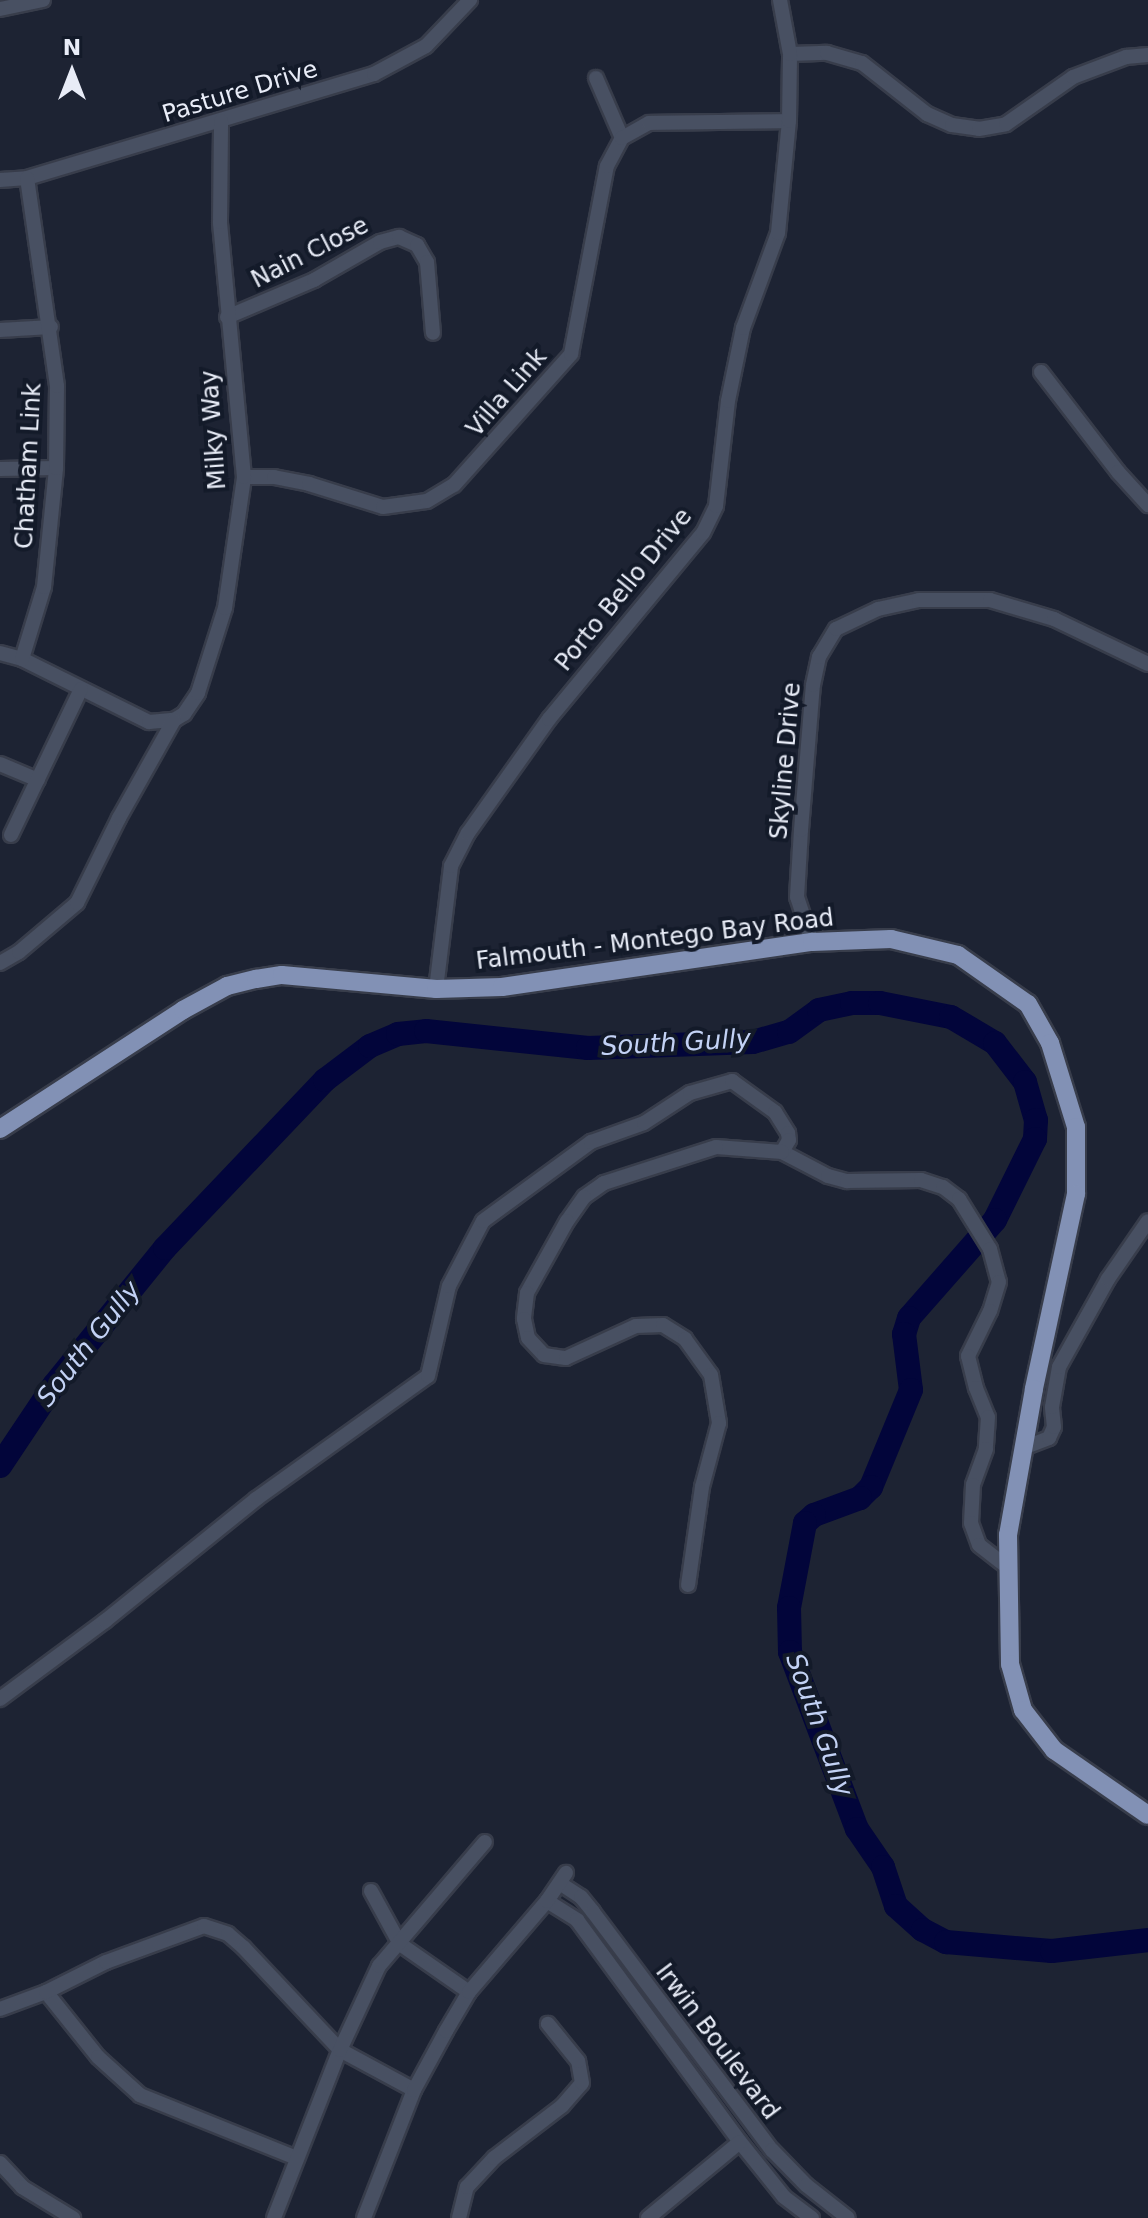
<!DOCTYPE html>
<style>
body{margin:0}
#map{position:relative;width:1148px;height:2218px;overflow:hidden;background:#1d2333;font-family:"DejaVu Sans",sans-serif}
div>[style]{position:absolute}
.river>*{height:24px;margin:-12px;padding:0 12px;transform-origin:12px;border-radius:12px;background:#02053a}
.roads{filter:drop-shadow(2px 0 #383d4b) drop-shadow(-2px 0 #383d4b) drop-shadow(0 2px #383d4b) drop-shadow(0 -2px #383d4b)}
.minor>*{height:14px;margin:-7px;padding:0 7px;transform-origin:7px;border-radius:7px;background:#485062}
.major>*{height:18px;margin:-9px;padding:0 9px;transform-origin:9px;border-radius:9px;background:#8291b5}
span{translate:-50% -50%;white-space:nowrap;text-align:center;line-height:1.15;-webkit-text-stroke:8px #131a29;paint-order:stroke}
.street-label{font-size:24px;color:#e8ecf7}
.water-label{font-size:26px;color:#c3d2f5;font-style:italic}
.north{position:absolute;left:32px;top:32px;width:80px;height:80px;-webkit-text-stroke:6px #131a29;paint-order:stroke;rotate:0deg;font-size:22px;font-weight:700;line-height:32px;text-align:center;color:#e8ecf7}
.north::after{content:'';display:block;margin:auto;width:28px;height:36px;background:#e8ecf7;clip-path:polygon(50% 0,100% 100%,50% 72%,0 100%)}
</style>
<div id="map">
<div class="river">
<i style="left:0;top:1466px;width:97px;rotate:-56.3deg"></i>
<i style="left:54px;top:1385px;width:176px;rotate:-51deg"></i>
<i style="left:165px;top:1248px;width:232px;rotate:-46.4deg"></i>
<i style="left:325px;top:1080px;width:56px;rotate:-37.1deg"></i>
<i style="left:370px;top:1046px;width:30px;rotate:-23deg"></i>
<i style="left:398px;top:1034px;width:28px;rotate:-6deg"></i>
<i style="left:426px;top:1031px;width:163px;rotate:6deg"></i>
<i style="left:588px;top:1048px;width:165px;rotate:-2.1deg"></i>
<i style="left:753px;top:1042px;width:37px;rotate:-16deg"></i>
<i style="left:789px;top:1032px;width:37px;rotate:-36deg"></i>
<i style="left:819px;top:1010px;width:34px;rotate:-12deg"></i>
<i style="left:852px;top:1003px;width:28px"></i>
<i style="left:880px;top:1003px;width:72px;rotate:11.2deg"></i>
<i style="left:951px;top:1017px;width:51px;rotate:30.6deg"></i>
<i style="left:995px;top:1043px;width:49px;rotate:52.4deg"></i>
<i style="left:1025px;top:1082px;width:40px;rotate:74deg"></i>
<i style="left:1036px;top:1120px;width:19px;rotate:93deg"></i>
<i style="left:1035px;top:1139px;width:90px;rotate:116.3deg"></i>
<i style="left:995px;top:1220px;width:130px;rotate:131.3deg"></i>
<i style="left:909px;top:1318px;width:17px;rotate:107deg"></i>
<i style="left:904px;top:1334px;width:56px;rotate:82.9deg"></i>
<i style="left:911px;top:1390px;width:105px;rotate:112.4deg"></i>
<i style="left:871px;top:1487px;width:16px;rotate:135deg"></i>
<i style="left:860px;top:1498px;width:49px;rotate:159.7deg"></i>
<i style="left:814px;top:1515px;width:12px;rotate:138deg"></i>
<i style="left:805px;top:1523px;width:86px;rotate:100.7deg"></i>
<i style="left:789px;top:1608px;width:44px;rotate:88.7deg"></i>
<i style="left:790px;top:1652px;width:189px;rotate:69.3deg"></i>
<i style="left:857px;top:1829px;width:46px;rotate:55.6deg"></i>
<i style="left:883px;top:1867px;width:41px;rotate:71.6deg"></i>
<i style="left:896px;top:1906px;width:36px;rotate:42deg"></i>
<i style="left:923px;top:1930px;width:26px;rotate:28deg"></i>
<i style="left:946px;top:1942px;width:106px;rotate:4.9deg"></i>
<i style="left:1052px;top:1951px;width:97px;rotate:-6.5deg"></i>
</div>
<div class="roads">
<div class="minor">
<i style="left:0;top:9px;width:44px;rotate:-11.8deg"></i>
<i style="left:790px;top:54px;width:37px;rotate:-2deg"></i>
<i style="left:827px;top:53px;width:36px;rotate:16deg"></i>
<i style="left:862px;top:63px;width:83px;rotate:38.1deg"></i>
<i style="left:927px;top:114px;width:27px;rotate:24deg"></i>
<i style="left:952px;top:125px;width:27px;rotate:8deg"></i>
<i style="left:979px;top:129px;width:27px;rotate:-10deg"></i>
<i style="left:1006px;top:124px;width:82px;rotate:-35deg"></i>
<i style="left:1073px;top:77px;width:57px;rotate:-20.7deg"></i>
<i style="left:1126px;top:57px;width:22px;rotate:-5deg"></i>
<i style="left:596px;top:78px;width:65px;rotate:66.6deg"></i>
<i style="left:0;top:180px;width:27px;rotate:-4deg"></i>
<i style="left:27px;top:178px;width:362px;rotate:-16.7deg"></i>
<i style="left:374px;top:74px;width:59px;rotate:-28.3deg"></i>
<i style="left:426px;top:46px;width:64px;rotate:-46.3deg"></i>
<i style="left:227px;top:317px;width:95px;rotate:-23deg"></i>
<i style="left:314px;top:280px;width:76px;rotate:-29.9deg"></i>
<i style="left:380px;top:242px;width:20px;rotate:-15deg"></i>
<i style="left:399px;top:237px;width:20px;rotate:24deg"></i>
<i style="left:417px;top:245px;width:20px;rotate:60deg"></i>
<i style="left:427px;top:262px;width:71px;rotate:85.2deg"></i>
<i style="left:0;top:330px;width:51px;rotate:-3.4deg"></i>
<i style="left:1041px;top:372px;width:126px;rotate:52.4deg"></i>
<i style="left:1118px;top:472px;width:45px;rotate:47.7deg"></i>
<i style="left:0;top:469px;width:56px;rotate:-1deg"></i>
<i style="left:244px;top:477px;width:30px"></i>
<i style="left:274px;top:477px;width:36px;rotate:11deg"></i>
<i style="left:309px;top:484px;width:77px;rotate:17.3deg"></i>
<i style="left:383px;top:507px;width:44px;rotate:-7.8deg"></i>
<i style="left:427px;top:501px;width:31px;rotate:-31deg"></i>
<i style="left:454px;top:485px;width:176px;rotate:-48.2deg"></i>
<i style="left:571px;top:354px;width:191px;rotate:-79.2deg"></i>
<i style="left:607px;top:166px;width:32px;rotate:-62deg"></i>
<i style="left:622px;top:138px;width:31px;rotate:-29deg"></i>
<i style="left:649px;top:123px;width:140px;rotate:-0.8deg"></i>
<i style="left:0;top:653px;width:23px;rotate:15deg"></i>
<i style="left:22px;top:659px;width:142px;rotate:26.4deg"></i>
<i style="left:149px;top:722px;width:25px;rotate:-5deg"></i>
<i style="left:174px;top:720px;width:12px;rotate:-31deg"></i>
<i style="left:184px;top:714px;width:25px;rotate:-56deg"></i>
<i style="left:198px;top:693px;width:89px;rotate:-72.4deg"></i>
<i style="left:225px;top:608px;width:132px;rotate:-81.7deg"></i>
<i style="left:244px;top:477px;width:256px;rotate:-95.4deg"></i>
<i style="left:220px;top:222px;width:101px;rotate:-89.4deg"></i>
<i style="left:22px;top:659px;width:75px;rotate:-73deg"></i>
<i style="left:44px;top:587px;width:120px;rotate:-84.2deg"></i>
<i style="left:56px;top:468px;width:82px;rotate:-89.3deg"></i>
<i style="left:57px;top:386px;width:210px;rotate:-98.2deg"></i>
<i style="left:0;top:764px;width:41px;rotate:22.8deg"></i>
<i style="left:11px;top:835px;width:162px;rotate:-64.4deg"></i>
<i style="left:812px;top:942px;width:47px;rotate:-108.4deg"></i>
<i style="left:797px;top:897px;width:67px;rotate:-86.6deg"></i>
<i style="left:801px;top:830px;width:145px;rotate:-85.3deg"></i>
<i style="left:813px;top:685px;width:29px;rotate:-78deg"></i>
<i style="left:819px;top:657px;width:33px;rotate:-59deg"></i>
<i style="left:836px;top:629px;width:47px;rotate:-25.5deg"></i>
<i style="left:878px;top:609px;width:42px;rotate:-12.4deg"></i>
<i style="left:919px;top:600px;width:71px"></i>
<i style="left:990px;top:600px;width:67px;rotate:16.5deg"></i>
<i style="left:1054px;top:619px;width:104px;rotate:25.6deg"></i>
<i style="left:0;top:963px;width:22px;rotate:-30deg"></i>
<i style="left:19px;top:952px;width:76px;rotate:-40.2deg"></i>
<i style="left:77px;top:903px;width:95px;rotate:-63.7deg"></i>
<i style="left:119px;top:818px;width:112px;rotate:-60.7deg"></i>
<i style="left:436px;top:989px;width:124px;rotate:-83deg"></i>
<i style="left:451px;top:866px;width:37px;rotate:-63deg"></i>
<i style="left:468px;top:833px;width:140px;rotate:-54.6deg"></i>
<i style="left:549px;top:719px;width:241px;rotate:-50.4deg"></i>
<i style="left:703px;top:533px;width:30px;rotate:-64deg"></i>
<i style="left:716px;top:506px;width:106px;rotate:-83.5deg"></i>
<i style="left:728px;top:401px;width:75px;rotate:-78.4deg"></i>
<i style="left:743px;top:328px;width:101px;rotate:-69.8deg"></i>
<i style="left:778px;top:233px;width:113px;rotate:-84.4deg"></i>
<i style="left:789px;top:121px;width:67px;rotate:-89.1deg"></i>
<i style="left:790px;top:54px;width:55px;rotate:-100.5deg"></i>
<i style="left:782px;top:1152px;width:52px;rotate:27.6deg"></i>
<i style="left:828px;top:1176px;width:20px;rotate:15deg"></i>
<i style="left:847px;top:1181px;width:74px;rotate:-0.8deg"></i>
<i style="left:921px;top:1180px;width:23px;rotate:18deg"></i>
<i style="left:943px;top:1187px;width:20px;rotate:37deg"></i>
<i style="left:959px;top:1199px;width:59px;rotate:58.2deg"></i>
<i style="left:990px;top:1249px;width:34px;rotate:75deg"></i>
<i style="left:999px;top:1282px;width:30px;rotate:107deg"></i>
<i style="left:990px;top:1311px;width:50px;rotate:116.1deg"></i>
<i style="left:968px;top:1356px;width:33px;rotate:76deg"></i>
<i style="left:976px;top:1388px;width:31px;rotate:68deg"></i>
<i style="left:988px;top:1417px;width:32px;rotate:94deg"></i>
<i style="left:986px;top:1449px;width:38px;rotate:110deg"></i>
<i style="left:973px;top:1485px;width:38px;rotate:93deg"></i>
<i style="left:971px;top:1523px;width:23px;rotate:70deg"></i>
<i style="left:979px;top:1545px;width:37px;rotate:38deg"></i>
<i style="left:1023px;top:1448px;width:28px;rotate:-21deg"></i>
<i style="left:1049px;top:1438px;width:12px;rotate:-66deg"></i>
<i style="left:1054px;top:1427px;width:20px;rotate:-96deg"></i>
<i style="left:1052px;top:1407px;width:41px;rotate:-80.1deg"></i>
<i style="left:1059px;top:1367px;width:101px;rotate:-60.9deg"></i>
<i style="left:1108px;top:1279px;width:70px;rotate:-55.4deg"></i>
<i style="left:0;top:1699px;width:131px;rotate:-36.6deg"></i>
<i style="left:105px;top:1621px;width:194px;rotate:-38.9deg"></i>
<i style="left:256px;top:1499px;width:211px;rotate:-35.6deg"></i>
<i style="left:428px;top:1376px;width:92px;rotate:-76.9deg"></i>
<i style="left:449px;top:1286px;width:73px;rotate:-62.4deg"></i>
<i style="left:483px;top:1221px;width:134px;rotate:-36.2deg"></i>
<i style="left:591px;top:1142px;width:56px;rotate:-19.7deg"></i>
<i style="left:644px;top:1123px;width:55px;rotate:-33.1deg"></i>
<i style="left:690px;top:1093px;width:44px;rotate:-15.9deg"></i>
<i style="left:732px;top:1081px;width:53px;rotate:35.8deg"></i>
<i style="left:775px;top:1112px;width:25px;rotate:58deg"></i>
<i style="left:788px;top:1133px;width:7px;rotate:82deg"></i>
<i style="left:789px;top:1140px;width:14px;rotate:120deg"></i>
<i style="left:782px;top:1152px;width:66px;rotate:-175.7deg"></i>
<i style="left:716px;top:1147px;width:118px;rotate:162.2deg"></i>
<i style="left:604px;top:1183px;width:24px;rotate:145deg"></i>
<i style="left:584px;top:1197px;width:29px;rotate:125deg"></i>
<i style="left:567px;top:1221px;width:82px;rotate:119.1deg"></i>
<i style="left:527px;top:1293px;width:26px;rotate:97deg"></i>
<i style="left:524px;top:1319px;width:19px;rotate:78deg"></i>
<i style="left:528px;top:1338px;width:23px;rotate:47deg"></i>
<i style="left:544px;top:1355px;width:22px;rotate:8deg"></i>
<i style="left:566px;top:1358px;width:77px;rotate:-24.6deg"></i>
<i style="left:636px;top:1326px;width:27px;rotate:-2deg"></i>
<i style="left:663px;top:1325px;width:26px;rotate:32deg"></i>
<i style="left:685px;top:1339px;width:44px;rotate:54.2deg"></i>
<i style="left:711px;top:1375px;width:49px;rotate:80.5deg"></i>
<i style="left:719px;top:1423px;width:66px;rotate:104.9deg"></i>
<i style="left:702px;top:1487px;width:99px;rotate:98.1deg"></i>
<i style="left:561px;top:1884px;width:24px;rotate:33deg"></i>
<i style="left:581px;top:1897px;width:19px;rotate:51deg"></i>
<i style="left:593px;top:1912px;width:298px;rotate:53.1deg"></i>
<i style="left:772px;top:2150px;width:49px;rotate:45.8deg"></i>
<i style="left:806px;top:2185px;width:53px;rotate:38.2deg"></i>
<i style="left:371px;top:1891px;width:60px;rotate:61.3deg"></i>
<i style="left:400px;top:1944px;width:84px;rotate:34.8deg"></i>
<i style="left:547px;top:1901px;width:36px;rotate:32deg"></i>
<i style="left:577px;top:1920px;width:275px;rotate:53.7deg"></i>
<i style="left:740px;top:2142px;width:70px;rotate:51.3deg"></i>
<i style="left:784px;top:2197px;width:35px;rotate:37deg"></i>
<i style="left:46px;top:1992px;width:83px;rotate:51.3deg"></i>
<i style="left:98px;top:2057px;width:57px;rotate:42.1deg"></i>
<i style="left:140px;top:2095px;width:169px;rotate:21.9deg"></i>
<i style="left:0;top:2009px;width:49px;rotate:-20.3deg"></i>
<i style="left:46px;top:1992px;width:67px;rotate:-26.6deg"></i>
<i style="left:106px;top:1962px;width:104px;rotate:-20.2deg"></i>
<i style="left:204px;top:1926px;width:25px;rotate:18deg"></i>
<i style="left:228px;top:1934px;width:21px;rotate:41deg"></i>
<i style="left:244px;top:1948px;width:140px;rotate:46.7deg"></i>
<i style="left:340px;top:2050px;width:84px;rotate:28.4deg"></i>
<i style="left:0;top:2163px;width:33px;rotate:47deg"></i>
<i style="left:22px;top:2187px;width:60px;rotate:31.3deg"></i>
<i style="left:274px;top:2218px;width:180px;rotate:-68.6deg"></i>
<i style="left:340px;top:2050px;width:93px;rotate:-65.1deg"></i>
<i style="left:379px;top:1966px;width:163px;rotate:-49.5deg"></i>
<i style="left:364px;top:2218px;width:137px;rotate:-68.7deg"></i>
<i style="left:414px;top:2090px;width:67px;rotate:-61.5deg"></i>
<i style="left:446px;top:2031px;width:45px;rotate:-59.5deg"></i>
<i style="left:469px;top:1992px;width:120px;rotate:-49.4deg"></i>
<i style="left:547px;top:1901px;width:34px;rotate:-56deg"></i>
<i style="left:459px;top:2218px;width:32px;rotate:-76deg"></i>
<i style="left:467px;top:2187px;width:40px;rotate:-47deg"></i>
<i style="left:494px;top:2158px;width:86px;rotate:-37.4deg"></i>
<i style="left:562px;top:2106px;width:30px;rotate:-49deg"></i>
<i style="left:582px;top:2083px;width:22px;rotate:-100deg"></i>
<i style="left:578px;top:2061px;width:48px;rotate:-129deg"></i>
<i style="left:648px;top:2218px;width:119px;rotate:-39.6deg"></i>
</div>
<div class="major">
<i style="left:0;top:1129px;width:218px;rotate:-33deg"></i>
<i style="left:183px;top:1010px;width:50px;rotate:-28.6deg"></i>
<i style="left:227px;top:986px;width:30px;rotate:-14deg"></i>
<i style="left:256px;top:979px;width:26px;rotate:-9deg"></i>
<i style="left:282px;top:975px;width:155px;rotate:5.2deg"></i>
<i style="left:436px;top:989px;width:66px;rotate:-1.7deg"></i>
<i style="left:502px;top:987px;width:313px;rotate:-8.3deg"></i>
<i style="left:812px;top:942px;width:79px;rotate:-2.2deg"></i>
<i style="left:891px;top:939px;width:69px;rotate:13.4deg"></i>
<i style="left:958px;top:955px;width:85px;rotate:35deg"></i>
<i style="left:1028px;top:1004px;width:45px;rotate:60.6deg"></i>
<i style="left:1050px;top:1043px;width:88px;rotate:72.8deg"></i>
<i style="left:1076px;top:1127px;width:67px;rotate:90deg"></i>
<i style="left:1076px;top:1194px;width:199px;rotate:102.2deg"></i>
<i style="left:1034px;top:1389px;width:148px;rotate:100.1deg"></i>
<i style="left:1008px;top:1535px;width:129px;rotate:89.1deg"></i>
<i style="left:1010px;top:1664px;width:48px;rotate:74.2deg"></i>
<i style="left:1023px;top:1710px;width:51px;rotate:52.2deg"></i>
<i style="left:1054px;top:1750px;width:114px;rotate:34.7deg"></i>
</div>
</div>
<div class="street-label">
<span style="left:240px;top:92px;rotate:-17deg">Pasture Drive</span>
<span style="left:310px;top:253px;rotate:-27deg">Nain Close</span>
<span style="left:507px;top:393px;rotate:-49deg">Villa Link</span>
<span style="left:214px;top:430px;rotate:-94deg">Milky Way</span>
<span style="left:29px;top:466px;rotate:-87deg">Chatham Link</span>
<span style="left:624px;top:590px;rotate:-51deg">Porto Bello Drive</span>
<span style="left:786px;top:761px;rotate:-85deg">Skyline Drive</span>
<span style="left:655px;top:940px;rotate:-7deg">Falmouth - Montego Bay Road</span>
<span style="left:717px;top:2042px;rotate:53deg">Irwin Boulevard</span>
</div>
<div class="water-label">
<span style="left:676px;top:1043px;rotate:-3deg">South Gully</span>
<span style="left:89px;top:1344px;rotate:-52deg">South Gully</span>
<span style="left:819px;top:1725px;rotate:70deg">South Gully</span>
</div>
<div class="north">N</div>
</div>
